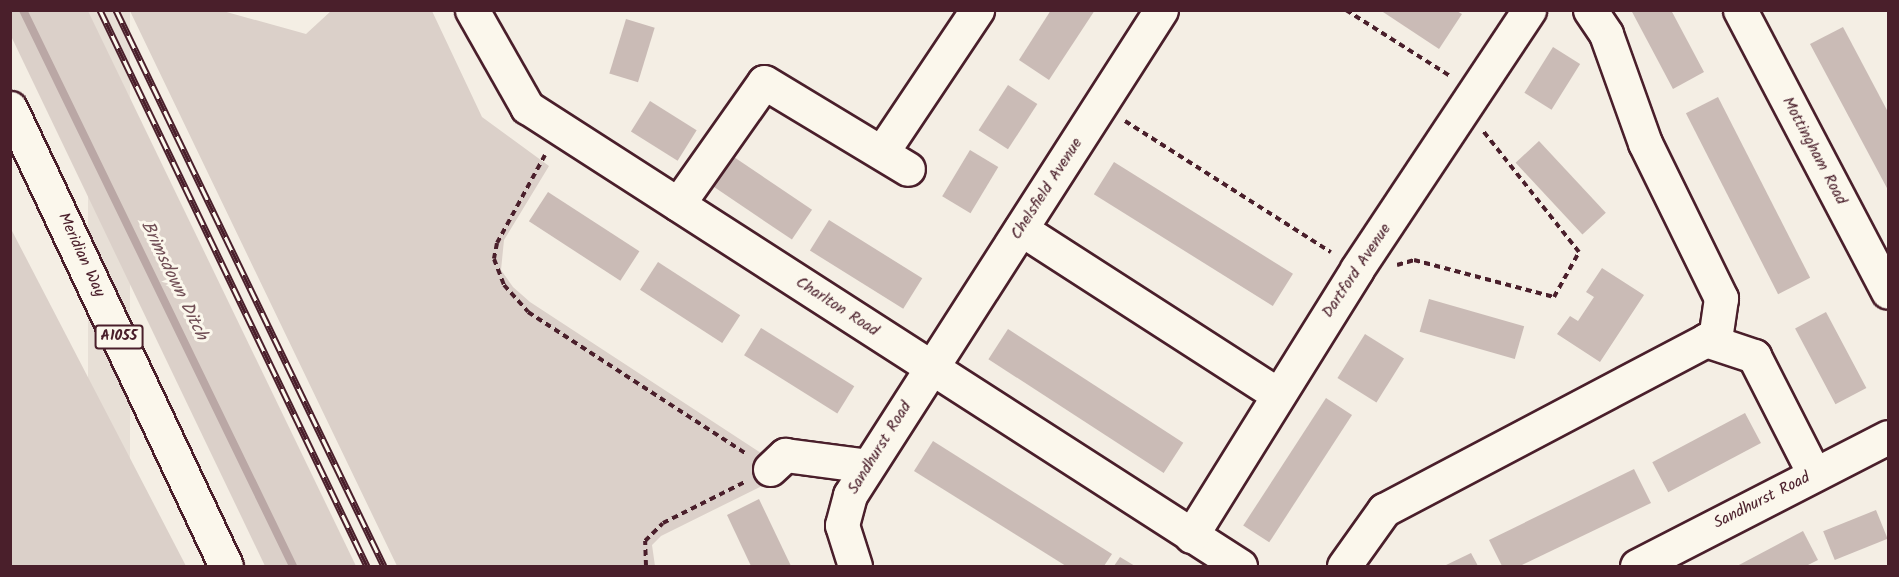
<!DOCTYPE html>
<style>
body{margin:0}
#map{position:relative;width:1899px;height:577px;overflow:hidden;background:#f4eee4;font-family:Kalam,sans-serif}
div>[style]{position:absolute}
.built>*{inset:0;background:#e7dfd6;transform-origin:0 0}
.green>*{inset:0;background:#dbd0c9}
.stream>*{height:8px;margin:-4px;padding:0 4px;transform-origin:4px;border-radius:4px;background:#baa7a5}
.building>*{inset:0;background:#cabbb6;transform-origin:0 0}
.path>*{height:4px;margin-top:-2px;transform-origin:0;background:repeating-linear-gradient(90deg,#4a1f2b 0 6px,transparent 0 10.5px)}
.roads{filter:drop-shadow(2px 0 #4a1f2b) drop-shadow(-2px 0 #4a1f2b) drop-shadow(0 2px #4a1f2b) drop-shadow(0 -2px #4a1f2b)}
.minor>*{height:33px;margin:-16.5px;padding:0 16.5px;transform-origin:16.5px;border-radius:16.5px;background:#fbf7ec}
.major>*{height:33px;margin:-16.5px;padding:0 16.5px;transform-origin:16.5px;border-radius:16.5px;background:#fbf7ec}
.rail>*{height:7px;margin-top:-3.5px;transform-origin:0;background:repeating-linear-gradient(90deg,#fbf7ec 0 14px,#4a1f2b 0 28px);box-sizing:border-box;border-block:2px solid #4a1f2b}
span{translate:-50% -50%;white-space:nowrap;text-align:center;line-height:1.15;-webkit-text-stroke:6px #fbf7ec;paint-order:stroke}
.shield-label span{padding:2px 4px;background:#fbf7ec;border:2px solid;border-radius:4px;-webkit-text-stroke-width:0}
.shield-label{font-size:15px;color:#4a1f2b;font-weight:700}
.street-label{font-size:16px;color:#4a1f2b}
.water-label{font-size:18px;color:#714f56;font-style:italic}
.frame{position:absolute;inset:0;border:12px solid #4a1f2b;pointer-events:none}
</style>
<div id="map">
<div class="built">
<i style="left:88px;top:11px;width:42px;height:616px"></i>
</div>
<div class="green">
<i style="clip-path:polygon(11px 10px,88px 11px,356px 566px,265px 566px,11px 36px)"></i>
<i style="clip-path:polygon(130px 11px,223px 11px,306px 34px,331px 11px,432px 11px,482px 117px,549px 166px,504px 240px,501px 270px,513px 287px,530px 302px,790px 472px,661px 536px,652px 545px,655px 566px,397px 566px)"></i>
<i style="clip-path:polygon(11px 229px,186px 566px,11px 566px)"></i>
</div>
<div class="stream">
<i style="left:23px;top:10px;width:618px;rotate:64.1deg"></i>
</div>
<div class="building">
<i style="clip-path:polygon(1051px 10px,1095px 10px,1049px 80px,1019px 60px)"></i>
<i style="clip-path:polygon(1380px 10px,1455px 10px,1462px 14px,1439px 49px)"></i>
<i style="clip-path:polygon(1631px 10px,1671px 10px,1704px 72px,1673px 89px)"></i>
<i style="left:626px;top:19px;width:30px;height:57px;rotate:17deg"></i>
<i style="clip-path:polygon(1843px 27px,1888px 112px,1888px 190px,1810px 44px)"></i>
<i style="left:1553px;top:47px;width:32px;height:54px;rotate:32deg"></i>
<i style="left:1008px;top:85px;width:35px;height:54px;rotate:33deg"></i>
<i style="left:1718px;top:97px;width:203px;height:36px;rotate:63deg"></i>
<i style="left:650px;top:101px;width:55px;height:36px;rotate:32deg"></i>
<i style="left:1539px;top:141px;width:98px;height:32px;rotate:47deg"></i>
<i style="left:970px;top:150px;width:33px;height:54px;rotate:31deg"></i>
<i style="left:725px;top:151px;width:105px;height:36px;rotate:34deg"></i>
<i style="left:1114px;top:162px;width:211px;height:38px;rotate:32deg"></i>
<i style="left:548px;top:192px;width:109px;height:35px;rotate:33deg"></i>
<i style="left:829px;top:220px;width:110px;height:36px;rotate:32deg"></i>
<i style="left:658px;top:262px;width:98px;height:33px;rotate:33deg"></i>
<i style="clip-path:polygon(1602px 268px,1644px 295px,1600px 362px,1557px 334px,1570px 316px,1578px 321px,1594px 297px,1586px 292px)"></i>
<i style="left:1429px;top:299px;width:99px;height:34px;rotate:16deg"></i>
<i style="left:1826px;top:312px;width:86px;height:35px;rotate:62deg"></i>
<i style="left:761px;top:328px;width:110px;height:32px;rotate:32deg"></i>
<i style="left:1008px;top:329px;width:209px;height:36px;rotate:33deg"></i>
<i style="left:1365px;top:334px;width:46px;height:52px;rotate:32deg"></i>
<i style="left:1326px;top:398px;width:31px;height:152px;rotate:33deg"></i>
<i style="left:1745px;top:413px;width:34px;height:105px;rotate:62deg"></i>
<i style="clip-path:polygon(933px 441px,1112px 554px,1104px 566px,1066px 566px,914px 471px)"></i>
<i style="clip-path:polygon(1634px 469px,1651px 503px,1520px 566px,1502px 566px,1489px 540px)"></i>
<i style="clip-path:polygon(759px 499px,791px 566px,751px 566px,727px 515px)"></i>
<i style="left:1876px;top:510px;width:31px;height:57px;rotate:68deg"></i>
<i style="clip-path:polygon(1803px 531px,1818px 560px,1806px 566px,1737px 566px)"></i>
<i style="clip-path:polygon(1471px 553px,1478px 566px,1444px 566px)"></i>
<i style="clip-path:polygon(1120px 557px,1135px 566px,1114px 566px)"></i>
</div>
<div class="path">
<i style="left:1346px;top:10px;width:123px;rotate:32.4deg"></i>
<i style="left:1125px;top:121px;width:244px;rotate:32.5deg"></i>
<i style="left:545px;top:155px;width:100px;rotate:118.6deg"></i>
<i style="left:497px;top:243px;width:16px;rotate:101deg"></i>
<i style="left:494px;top:259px;width:28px;rotate:69deg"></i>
<i style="left:504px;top:285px;width:36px;rotate:48deg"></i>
<i style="left:528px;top:312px;width:259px;rotate:33deg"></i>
<i style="left:1397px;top:265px;width:18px;rotate:-16deg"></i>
<i style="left:1414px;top:260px;width:145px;rotate:14.8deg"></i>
<i style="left:1554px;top:297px;width:51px;rotate:-60.9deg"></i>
<i style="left:1579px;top:252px;width:154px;rotate:-128.4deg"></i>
<i style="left:646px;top:566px;width:25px;rotate:-92deg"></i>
<i style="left:645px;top:541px;width:25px;rotate:-45deg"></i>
<i style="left:663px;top:523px;width:92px;rotate:-26.6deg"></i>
</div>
<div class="roads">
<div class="minor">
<i style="left:472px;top:10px;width:112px;rotate:60.4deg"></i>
<i style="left:527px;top:107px;width:848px;rotate:32.77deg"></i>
<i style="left:1590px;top:10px;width:29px;rotate:56deg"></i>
<i style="left:1606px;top:34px;width:116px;rotate:70.3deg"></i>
<i style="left:1645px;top:143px;width:173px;rotate:63.9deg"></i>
<i style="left:1721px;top:298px;width:41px;rotate:98.3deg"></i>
<i style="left:1740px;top:10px;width:318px;rotate:62.3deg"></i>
<i style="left:882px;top:152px;width:171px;rotate:-56.2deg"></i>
<i style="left:678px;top:204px;width:149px;rotate:-54.8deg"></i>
<i style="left:764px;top:82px;width:168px;rotate:31.1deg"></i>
<i style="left:1021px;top:229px;width:305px;rotate:32.8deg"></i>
<i style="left:770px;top:469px;width:21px;rotate:-43deg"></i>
<i style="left:785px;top:455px;width:83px;rotate:7.6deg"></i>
<i style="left:1191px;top:536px;width:314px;rotate:-58.1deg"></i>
<i style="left:1357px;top:269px;width:311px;rotate:-56.4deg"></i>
<i style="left:855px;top:566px;width:43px;rotate:-107.6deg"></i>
<i style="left:842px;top:525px;width:31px;rotate:-75deg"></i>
<i style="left:850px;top:495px;width:576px;rotate:-57.33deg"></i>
<i style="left:1344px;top:566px;width:69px;rotate:-54.5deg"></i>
<i style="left:1384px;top:510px;width:364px;rotate:-27.8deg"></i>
<i style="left:1706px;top:340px;width:51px;rotate:18.4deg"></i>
<i style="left:1754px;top:356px;width:132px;rotate:63deg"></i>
<i style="left:1637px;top:566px;width:282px;rotate:-27.2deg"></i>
</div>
<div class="major">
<i style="left:10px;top:108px;width:506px;rotate:64.75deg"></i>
</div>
</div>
<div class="rail">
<i style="left:100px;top:10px;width:617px;rotate:64.35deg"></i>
<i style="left:116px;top:10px;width:617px;rotate:64.27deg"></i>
</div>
<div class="shield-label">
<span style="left:119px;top:337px">A1055</span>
</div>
<div class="street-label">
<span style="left:1814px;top:151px;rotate:62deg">Mottingham Road</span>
<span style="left:1047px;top:189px;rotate:-57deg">Chelsfield Avenue</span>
<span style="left:81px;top:255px;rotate:65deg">Meridian Way</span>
<span style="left:1357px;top:271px;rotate:-56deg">Dartford Avenue</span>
<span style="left:837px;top:307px;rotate:33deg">Charlton Road</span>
<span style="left:880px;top:448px;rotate:-58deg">Sandhurst Road</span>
<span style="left:1762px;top:501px;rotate:-27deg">Sandhurst Road</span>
</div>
<div class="water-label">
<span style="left:173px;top:281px;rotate:64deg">Brimsdown Ditch</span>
</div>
<div class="frame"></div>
</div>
